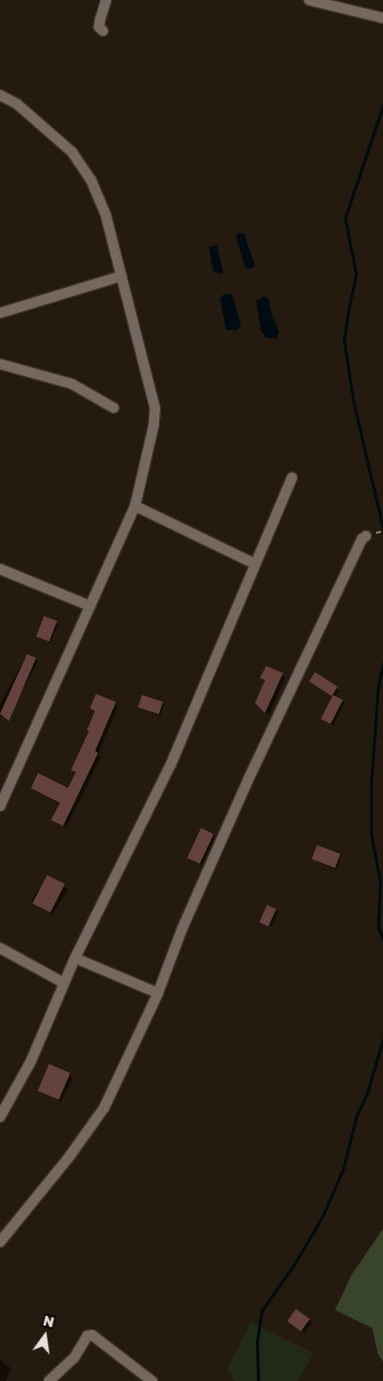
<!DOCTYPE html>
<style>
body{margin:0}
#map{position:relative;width:383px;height:1381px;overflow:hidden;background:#251a10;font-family:"Golos Text",sans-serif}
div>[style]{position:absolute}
.green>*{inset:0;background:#212a18}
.forest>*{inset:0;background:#38452a}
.water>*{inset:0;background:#000c11}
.shadow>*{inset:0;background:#0007;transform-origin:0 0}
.stream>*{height:3px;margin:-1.5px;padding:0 1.5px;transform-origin:1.5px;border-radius:1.5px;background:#000c11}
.building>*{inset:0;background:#64433f;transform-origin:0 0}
.path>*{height:2px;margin-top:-1px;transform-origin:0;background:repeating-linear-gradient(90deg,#8a8178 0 5px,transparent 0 7.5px)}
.roads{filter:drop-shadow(1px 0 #3e3531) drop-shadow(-1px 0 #3e3531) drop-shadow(0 1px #3e3531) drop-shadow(0 -1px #3e3531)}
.street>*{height:10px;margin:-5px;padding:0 5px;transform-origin:5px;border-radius:5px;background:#76685c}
span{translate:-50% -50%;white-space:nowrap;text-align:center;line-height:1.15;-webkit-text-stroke:5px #0a0603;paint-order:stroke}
.north{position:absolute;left:20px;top:1311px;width:50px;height:50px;-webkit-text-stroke:4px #0a0603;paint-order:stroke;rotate:14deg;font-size:14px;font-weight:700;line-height:20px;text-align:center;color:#e8e0d9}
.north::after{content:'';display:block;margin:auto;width:18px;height:22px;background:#e8e0d9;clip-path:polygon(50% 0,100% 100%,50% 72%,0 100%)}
</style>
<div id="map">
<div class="green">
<i style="clip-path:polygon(251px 1322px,314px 1353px,297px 1381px,235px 1381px,227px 1369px)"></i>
</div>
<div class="forest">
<i style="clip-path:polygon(383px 1229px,383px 1362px,378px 1354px,372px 1328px,335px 1310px,352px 1274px)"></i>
</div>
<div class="water">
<i style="clip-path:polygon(244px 233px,255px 266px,251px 269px,245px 267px,236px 236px,237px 234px)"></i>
<i style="clip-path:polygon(217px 245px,223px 273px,219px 274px,213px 271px,209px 247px)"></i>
<i style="clip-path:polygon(224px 294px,232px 294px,241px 326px,236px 330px,226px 330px,220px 299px)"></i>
<i style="clip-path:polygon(264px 296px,269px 299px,272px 316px,279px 332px,277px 338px,266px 338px,261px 331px,256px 301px)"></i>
</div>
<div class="shadow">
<i style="clip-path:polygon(56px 623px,58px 625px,50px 643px,37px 635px)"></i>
<i style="left:27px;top:655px;width:13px;height:66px;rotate:29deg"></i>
<i style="clip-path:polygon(282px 675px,285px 678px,269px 715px,256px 703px,266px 682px,262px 678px)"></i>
<i style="clip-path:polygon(311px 681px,339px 690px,335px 697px,345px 703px,333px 725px,324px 721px,334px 696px)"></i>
<i style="clip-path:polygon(115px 703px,118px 706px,98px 754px,101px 757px,66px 828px,53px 820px,61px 804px,32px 788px,69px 789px,77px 773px,72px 769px,90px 732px,96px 712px,92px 708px)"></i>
<i style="clip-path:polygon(162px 703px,164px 705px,160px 716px,139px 707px)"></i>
<i style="clip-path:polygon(213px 835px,215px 837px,202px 865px,190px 860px)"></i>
<i style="clip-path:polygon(339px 856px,341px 858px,336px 870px,312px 859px)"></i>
<i style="left:47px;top:876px;width:25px;height:30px;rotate:32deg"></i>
<i style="left:267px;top:907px;width:12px;height:16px;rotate:24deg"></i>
<i style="clip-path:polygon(69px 1074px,73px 1078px,61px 1102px,39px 1089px)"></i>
<i style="clip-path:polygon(310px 1320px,312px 1322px,305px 1333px,292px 1324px)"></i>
<i style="clip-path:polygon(0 1360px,12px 1369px,5px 1381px,0 1381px)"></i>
</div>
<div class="stream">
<i style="left:383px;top:105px;width:119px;rotate:108.6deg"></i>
<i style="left:345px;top:218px;width:57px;rotate:78.9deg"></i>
<i style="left:356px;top:274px;width:38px;rotate:102deg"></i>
<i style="left:348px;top:311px;width:30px;rotate:98deg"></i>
<i style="left:344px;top:341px;width:60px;rotate:81.3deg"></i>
<i style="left:353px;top:400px;width:132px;rotate:76.9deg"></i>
<i style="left:383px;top:663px;width:24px;rotate:102deg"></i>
<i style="left:378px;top:686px;width:98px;rotate:94.1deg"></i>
<i style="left:371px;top:784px;width:50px;rotate:90deg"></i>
<i style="left:371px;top:834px;width:48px;rotate:79.2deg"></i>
<i style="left:380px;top:881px;width:46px;rotate:92.5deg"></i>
<i style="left:378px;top:927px;width:13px;rotate:67deg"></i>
<i style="left:258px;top:1381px;width:40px;rotate:-91.4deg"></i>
<i style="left:257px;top:1341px;width:31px;rotate:-81deg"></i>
<i style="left:262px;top:1310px;width:57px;rotate:-54.9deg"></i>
<i style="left:295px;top:1263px;width:53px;rotate:-59.6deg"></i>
<i style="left:322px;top:1217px;width:52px;rotate:-66.4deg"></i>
<i style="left:343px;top:1169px;width:54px;rotate:-76deg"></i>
<i style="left:356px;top:1117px;width:26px;rotate:-65deg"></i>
<i style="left:367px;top:1093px;width:56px;rotate:-73.5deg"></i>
</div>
<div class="building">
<i style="left:44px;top:616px;width:14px;height:22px;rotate:21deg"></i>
<i style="clip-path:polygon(27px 654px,36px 658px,9px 721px,0 714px)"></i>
<i style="clip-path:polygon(266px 666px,283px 673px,265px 713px,255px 703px,265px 680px,260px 678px)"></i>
<i style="left:315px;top:672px;width:27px;height:11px;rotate:33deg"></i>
<i style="clip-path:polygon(96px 694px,116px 702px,95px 751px,98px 753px,63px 826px,51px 820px,60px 803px,31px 788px,38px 773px,68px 788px,76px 772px,71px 770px,89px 731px,87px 730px,95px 711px,90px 708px)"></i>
<i style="left:142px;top:695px;width:22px;height:13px;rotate:18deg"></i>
<i style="left:333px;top:695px;width:11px;height:27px;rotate:27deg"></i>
<i style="left:201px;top:828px;width:14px;height:33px;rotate:25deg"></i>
<i style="left:317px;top:845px;width:25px;height:15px;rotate:21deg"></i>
<i style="left:47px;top:875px;width:20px;height:32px;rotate:27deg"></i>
<i style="left:267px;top:905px;width:10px;height:19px;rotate:24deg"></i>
<i style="left:49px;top:1064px;width:23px;height:29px;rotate:23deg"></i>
<i style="left:296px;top:1309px;width:17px;height:15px;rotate:36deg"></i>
</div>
<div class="path">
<i style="left:376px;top:533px;width:7px;rotate:-16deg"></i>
</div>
<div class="roads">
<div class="street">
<i style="left:309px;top:0;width:76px;rotate:13.7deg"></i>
<i style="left:103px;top:31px;width:6px;rotate:-135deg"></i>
<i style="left:99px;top:27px;width:7px;rotate:-82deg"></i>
<i style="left:100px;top:20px;width:21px;rotate:-73deg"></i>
<i style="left:0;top:95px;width:19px;rotate:28deg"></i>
<i style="left:17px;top:104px;width:73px;rotate:41.1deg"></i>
<i style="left:72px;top:152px;width:34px;rotate:56deg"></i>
<i style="left:91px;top:180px;width:39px;rotate:67deg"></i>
<i style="left:106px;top:216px;width:198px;rotate:75.7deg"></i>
<i style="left:155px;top:408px;width:16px;rotate:94deg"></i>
<i style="left:154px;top:424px;width:84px;rotate:103deg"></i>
<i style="left:135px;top:506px;width:329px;rotate:114.2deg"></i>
<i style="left:0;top:313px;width:127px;rotate:-16.9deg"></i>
<i style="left:0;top:364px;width:75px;rotate:15.5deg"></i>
<i style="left:72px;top:384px;width:48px;rotate:29.7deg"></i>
<i style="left:135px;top:506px;width:133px;rotate:25.8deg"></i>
<i style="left:0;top:569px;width:97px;rotate:22.3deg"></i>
<i style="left:0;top:948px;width:73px;rotate:28.7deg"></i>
<i style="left:75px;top:958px;width:90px;rotate:22.9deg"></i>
<i style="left:0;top:1117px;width:64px;rotate:-61deg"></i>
<i style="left:31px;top:1061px;width:112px;rotate:-66.9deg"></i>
<i style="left:75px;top:958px;width:216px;rotate:-63.7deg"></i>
<i style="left:171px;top:764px;width:311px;rotate:-67.1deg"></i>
<i style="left:0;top:1242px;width:109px;rotate:-50.9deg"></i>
<i style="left:69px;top:1157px;width:60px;rotate:-54.5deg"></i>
<i style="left:104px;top:1108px;width:127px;rotate:-64.8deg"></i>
<i style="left:158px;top:993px;width:68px;rotate:-69.4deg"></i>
<i style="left:182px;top:929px;width:163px;rotate:-66.1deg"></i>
<i style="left:248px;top:780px;width:267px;rotate:-64.7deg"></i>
<i style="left:362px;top:539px;width:5px;rotate:-37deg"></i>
<i style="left:49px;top:1381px;width:34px;rotate:-43deg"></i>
<i style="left:74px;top:1358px;width:26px;rotate:-59deg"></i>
<i style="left:87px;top:1336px;width:5px;rotate:-11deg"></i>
<i style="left:92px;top:1335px;width:76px;rotate:37.5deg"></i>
</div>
</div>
<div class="north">N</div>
</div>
